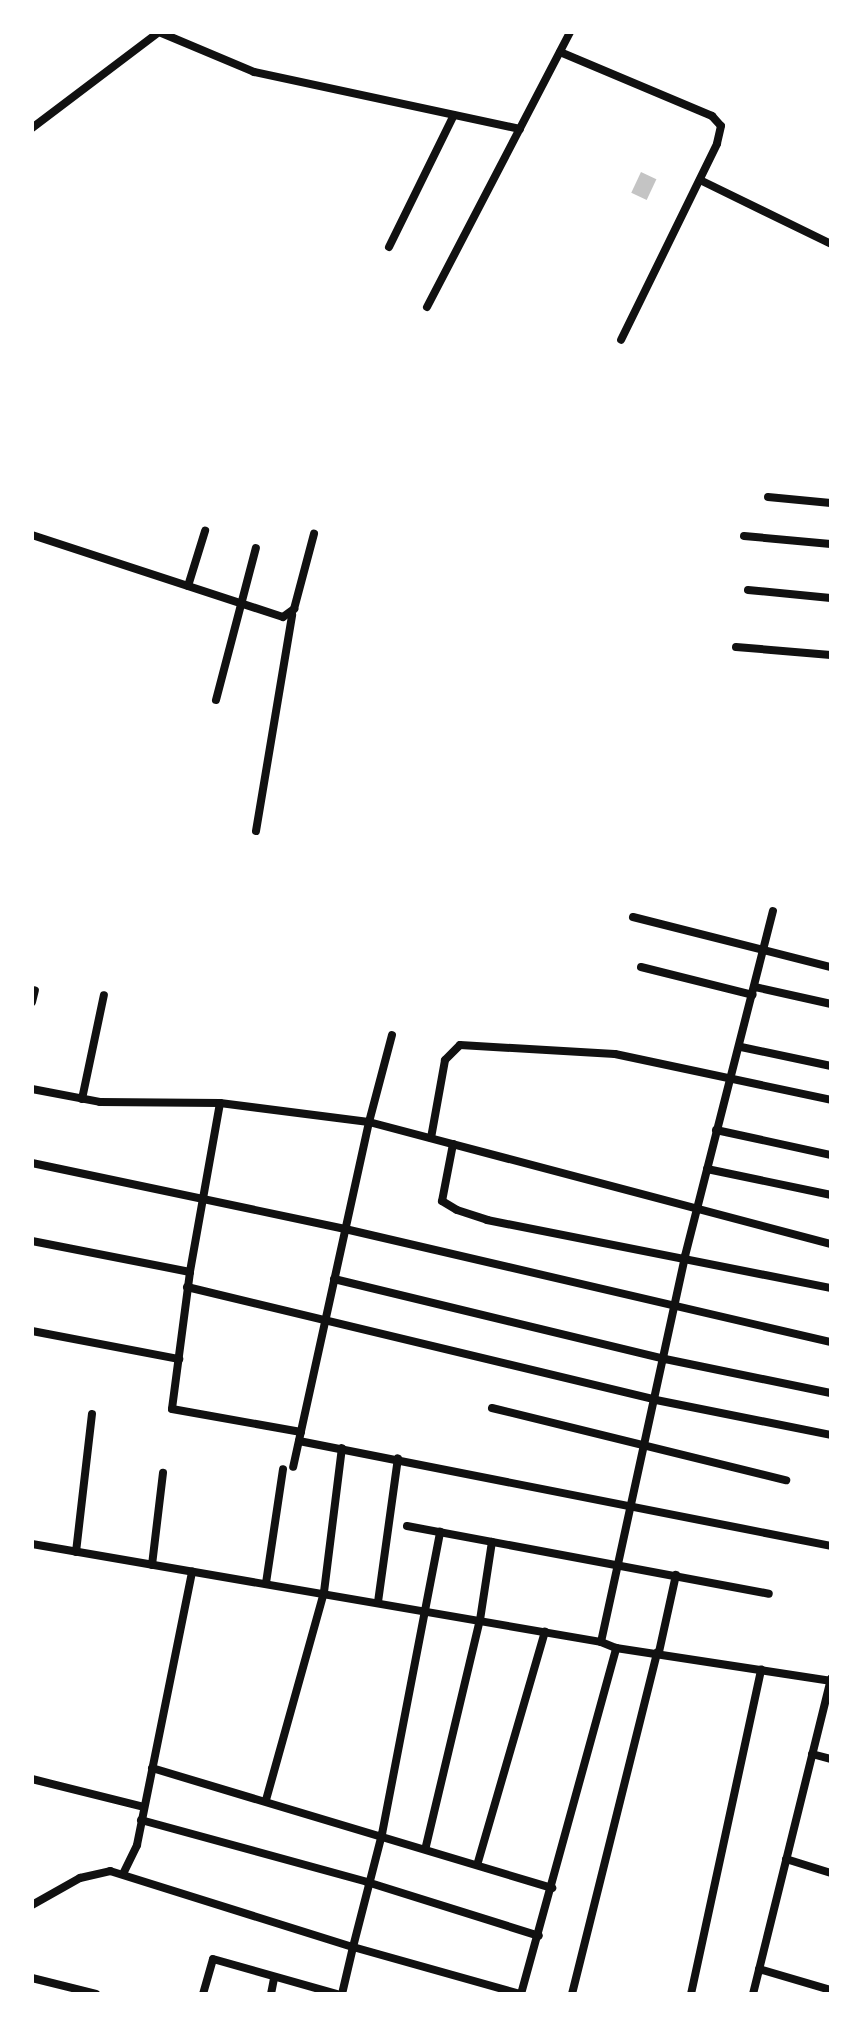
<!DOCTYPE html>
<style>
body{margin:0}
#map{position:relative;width:863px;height:2026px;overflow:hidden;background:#fff;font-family:Manrope,sans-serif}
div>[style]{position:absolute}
.building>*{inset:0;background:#c4c4c4;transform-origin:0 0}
.minor>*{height:8px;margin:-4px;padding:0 4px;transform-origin:4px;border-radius:4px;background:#111}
span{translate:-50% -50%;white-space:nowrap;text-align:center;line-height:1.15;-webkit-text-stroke:8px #fff;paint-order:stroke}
.frame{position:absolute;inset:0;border:34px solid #fff;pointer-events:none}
</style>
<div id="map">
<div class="building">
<i style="left:641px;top:172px;width:17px;height:23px;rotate:25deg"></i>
</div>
<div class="minor">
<i style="left:560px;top:52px;width:165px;rotate:22.8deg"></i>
<i style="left:712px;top:116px;width:13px;rotate:48deg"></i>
<i style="left:721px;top:126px;width:18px;rotate:103deg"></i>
<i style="left:717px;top:144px;width:218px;rotate:116.1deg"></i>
<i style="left:32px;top:128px;width:159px;rotate:-37.1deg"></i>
<i style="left:159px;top:32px;width:103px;rotate:22.8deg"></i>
<i style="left:254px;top:72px;width:272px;rotate:12.1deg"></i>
<i style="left:700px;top:180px;width:146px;rotate:26deg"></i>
<i style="left:389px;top:247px;width:147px;rotate:-63.8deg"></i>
<i style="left:427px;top:307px;width:310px;rotate:-62.5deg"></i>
<i style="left:768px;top:497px;width:63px;rotate:5.4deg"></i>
<i style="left:32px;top:535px;width:264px;rotate:18.1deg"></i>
<i style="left:283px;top:617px;width:14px;rotate:-36deg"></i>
<i style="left:294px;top:609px;width:78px;rotate:-75.1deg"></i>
<i style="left:744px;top:536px;width:87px;rotate:5.3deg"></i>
<i style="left:188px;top:586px;width:58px;rotate:-72.8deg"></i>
<i style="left:748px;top:590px;width:83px;rotate:5.5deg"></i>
<i style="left:736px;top:647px;width:95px;rotate:4.8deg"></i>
<i style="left:216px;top:700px;width:157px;rotate:-75.3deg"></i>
<i style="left:256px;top:831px;width:219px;rotate:-80.5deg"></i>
<i style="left:633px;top:917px;width:204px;rotate:14.2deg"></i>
<i style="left:641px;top:967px;width:115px;rotate:14deg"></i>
<i style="left:755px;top:987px;width:78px;rotate:12.6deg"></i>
<i style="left:32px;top:1002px;width:12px;rotate:-76deg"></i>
<i style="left:392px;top:1035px;width:90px;rotate:104.8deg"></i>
<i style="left:369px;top:1122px;width:478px;rotate:14.8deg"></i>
<i style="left:741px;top:1047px;width:92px;rotate:11.9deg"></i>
<i style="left:32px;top:1089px;width:69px;rotate:10.8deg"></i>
<i style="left:100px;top:1102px;width:120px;rotate:0.5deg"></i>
<i style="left:220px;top:1103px;width:150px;rotate:7.3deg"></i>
<i style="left:369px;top:1122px;width:353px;rotate:102.4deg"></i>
<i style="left:82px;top:1099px;width:106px;rotate:-78.1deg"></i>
<i style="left:220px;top:1103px;width:172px;rotate:100.1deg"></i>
<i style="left:190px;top:1272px;width:138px;rotate:97.5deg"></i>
<i style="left:172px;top:1409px;width:131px;rotate:10.1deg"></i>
<i style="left:716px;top:1130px;width:118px;rotate:12.3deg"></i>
<i style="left:431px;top:1138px;width:79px;rotate:-79.8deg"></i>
<i style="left:445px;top:1060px;width:21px;rotate:-45deg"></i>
<i style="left:460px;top:1045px;width:155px;rotate:3.3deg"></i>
<i style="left:615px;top:1054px;width:221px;rotate:12deg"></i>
<i style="left:453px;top:1144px;width:58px;rotate:100.9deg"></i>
<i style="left:442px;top:1201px;width:17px;rotate:31deg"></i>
<i style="left:457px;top:1210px;width:32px;rotate:18deg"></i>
<i style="left:487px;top:1220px;width:351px;rotate:11.2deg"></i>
<i style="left:32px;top:1163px;width:320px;rotate:11.9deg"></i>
<i style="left:345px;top:1229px;width:499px;rotate:13.1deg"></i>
<i style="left:707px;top:1169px;width:127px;rotate:11.8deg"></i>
<i style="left:32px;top:1241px;width:161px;rotate:11.1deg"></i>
<i style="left:334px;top:1279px;width:341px;rotate:13.6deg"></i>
<i style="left:665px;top:1359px;width:169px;rotate:11.6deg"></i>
<i style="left:187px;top:1287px;width:482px;rotate:13.5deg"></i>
<i style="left:656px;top:1400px;width:178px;rotate:11.3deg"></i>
<i style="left:32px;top:1331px;width:150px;rotate:10.8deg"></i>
<i style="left:492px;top:1408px;width:303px;rotate:13.8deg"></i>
<i style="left:299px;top:1441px;width:542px;rotate:11.16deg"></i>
<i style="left:407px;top:1526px;width:368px;rotate:10.6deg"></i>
<i style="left:32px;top:1544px;width:577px;rotate:9.77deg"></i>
<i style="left:601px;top:1642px;width:16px;rotate:22deg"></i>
<i style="left:616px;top:1648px;width:218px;rotate:8.7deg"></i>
<i style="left:76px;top:1552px;width:139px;rotate:-83.4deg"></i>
<i style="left:152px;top:1565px;width:93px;rotate:-83.2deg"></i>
<i style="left:266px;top:1583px;width:115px;rotate:-81.5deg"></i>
<i style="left:378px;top:1602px;width:145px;rotate:-82.1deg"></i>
<i style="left:601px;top:1642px;width:395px;rotate:-77.7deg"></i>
<i style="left:685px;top:1256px;width:356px;rotate:-75.7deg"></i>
<i style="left:659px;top:1652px;width:79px;rotate:-77.6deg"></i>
<i style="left:812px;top:1754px;width:20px;rotate:15deg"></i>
<i style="left:152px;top:1768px;width:418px;rotate:16.7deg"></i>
<i style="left:32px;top:1779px;width:115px;rotate:14deg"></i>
<i style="left:266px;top:1800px;width:216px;rotate:-74.4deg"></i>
<i style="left:324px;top:1592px;width:145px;rotate:-82.9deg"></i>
<i style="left:141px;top:1820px;width:234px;rotate:15.3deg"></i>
<i style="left:367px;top:1882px;width:180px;rotate:17.4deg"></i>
<i style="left:426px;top:1846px;width:232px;rotate:-76.6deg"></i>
<i style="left:480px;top:1620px;width:79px;rotate:-81.3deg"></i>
<i style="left:786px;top:1859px;width:47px;rotate:17.3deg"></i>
<i style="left:478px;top:1862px;width:240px;rotate:-73.8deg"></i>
<i style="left:123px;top:1874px;width:32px;rotate:-64deg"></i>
<i style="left:137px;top:1845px;width:279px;rotate:-78.6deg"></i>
<i style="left:32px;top:1905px;width:55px;rotate:-29.4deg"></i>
<i style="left:80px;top:1878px;width:31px;rotate:-13deg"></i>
<i style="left:110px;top:1871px;width:255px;rotate:17.4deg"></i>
<i style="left:353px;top:1947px;width:117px;rotate:-75.6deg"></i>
<i style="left:382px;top:1834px;width:308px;rotate:-79.1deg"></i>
<i style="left:759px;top:1969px;width:75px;rotate:16.3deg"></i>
<i style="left:32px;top:1978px;width:66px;rotate:14deg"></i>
<i style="left:203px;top:1994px;width:36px;rotate:-74deg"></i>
<i style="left:213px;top:1959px;width:129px;rotate:15.8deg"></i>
<i style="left:271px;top:1994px;width:16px;rotate:-79deg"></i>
<i style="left:342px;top:1994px;width:48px;rotate:-76.8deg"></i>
<i style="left:353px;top:1947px;width:173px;rotate:15.7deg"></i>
<i style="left:521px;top:1994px;width:359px;rotate:-74.6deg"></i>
<i style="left:572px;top:1994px;width:352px;rotate:-76deg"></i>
<i style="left:691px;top:1994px;width:332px;rotate:-77.8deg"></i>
<i style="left:753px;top:1994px;width:325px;rotate:-76.1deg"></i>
</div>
<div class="frame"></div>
</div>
